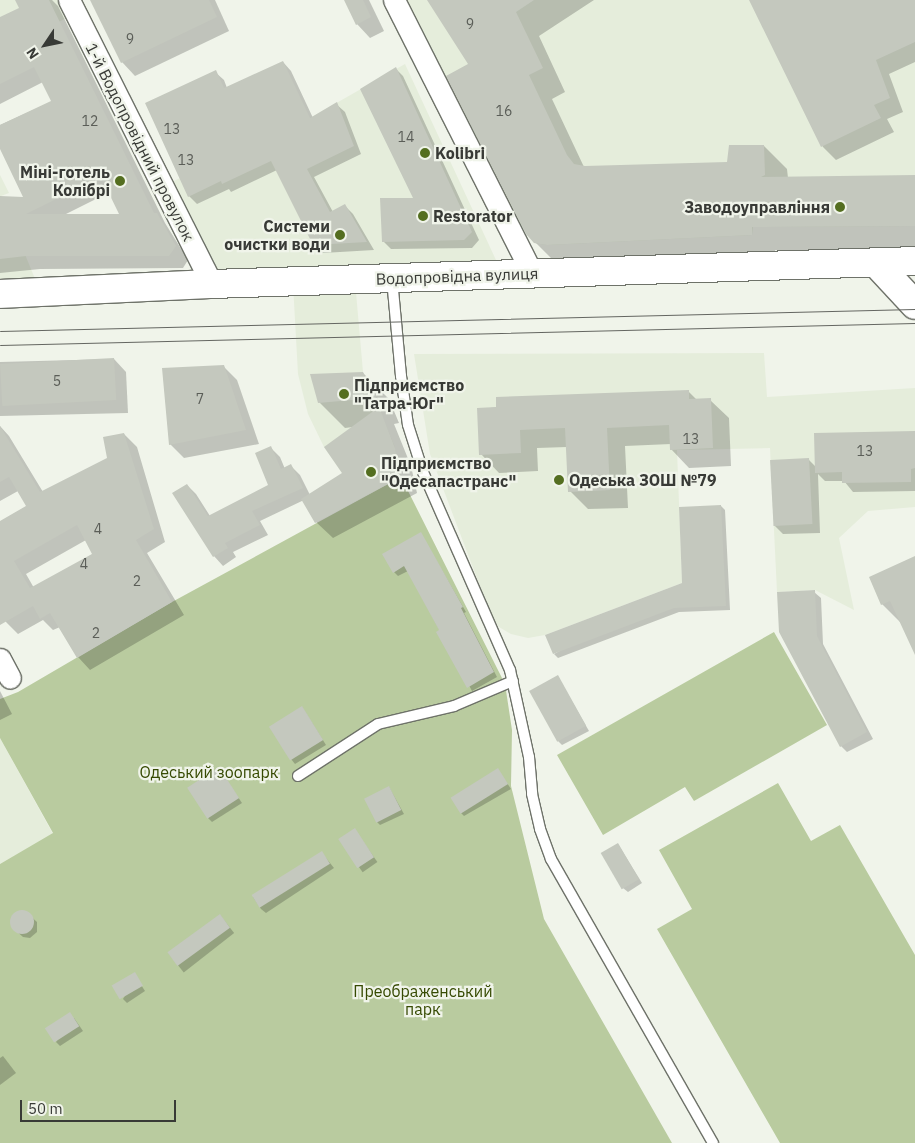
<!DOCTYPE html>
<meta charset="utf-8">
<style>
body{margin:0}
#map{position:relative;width:915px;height:1143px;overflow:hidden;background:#f0f4ea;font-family:"IBM Plex Sans",sans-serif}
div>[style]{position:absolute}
.built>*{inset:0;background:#e5eddb}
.green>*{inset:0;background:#b9cb9f}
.shadow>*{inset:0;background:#0003;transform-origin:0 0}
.building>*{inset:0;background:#c4c8be;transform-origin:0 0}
.round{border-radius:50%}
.roads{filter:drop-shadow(1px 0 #6e7269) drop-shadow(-1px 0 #6e7269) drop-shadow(0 1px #6e7269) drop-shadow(0 -1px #6e7269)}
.lane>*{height:10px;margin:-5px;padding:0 5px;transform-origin:5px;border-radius:5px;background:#fff}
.street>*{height:21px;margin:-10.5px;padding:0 10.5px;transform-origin:10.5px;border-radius:10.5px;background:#fff}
.primary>*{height:28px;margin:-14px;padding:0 14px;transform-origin:14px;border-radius:14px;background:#fff}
.tram>*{height:1px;margin:-0.5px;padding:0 0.5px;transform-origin:0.5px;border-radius:0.5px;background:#646661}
.dots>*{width:14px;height:14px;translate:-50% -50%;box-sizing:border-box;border:2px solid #f0f4ea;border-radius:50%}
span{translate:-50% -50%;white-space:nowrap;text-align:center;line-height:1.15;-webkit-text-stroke:4.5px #f0f4ea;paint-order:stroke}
.number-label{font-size:14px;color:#5b5e58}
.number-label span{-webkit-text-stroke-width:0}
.street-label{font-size:16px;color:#383a36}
.poi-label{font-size:16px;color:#383a36;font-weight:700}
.left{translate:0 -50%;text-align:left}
.right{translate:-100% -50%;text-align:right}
.park-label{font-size:16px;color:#364a02}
.north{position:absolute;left:20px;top:20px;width:50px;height:50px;-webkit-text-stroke:4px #f0f4ea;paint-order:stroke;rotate:236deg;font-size:14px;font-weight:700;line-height:20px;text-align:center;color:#383a36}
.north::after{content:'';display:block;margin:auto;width:18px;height:22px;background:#383a36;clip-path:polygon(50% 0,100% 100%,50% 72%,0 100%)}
.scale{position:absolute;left:20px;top:1100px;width:156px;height:22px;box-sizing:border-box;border:2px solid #383a36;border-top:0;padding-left:6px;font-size:15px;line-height:18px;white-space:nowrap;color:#383a36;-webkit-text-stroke:4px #f0f4ea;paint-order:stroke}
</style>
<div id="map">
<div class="built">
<i style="clip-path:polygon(0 0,68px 0,75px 14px,0 50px)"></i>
<i style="clip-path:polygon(404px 0,915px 0,915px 226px,753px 227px,752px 235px,547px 245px,534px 243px,518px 221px)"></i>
<i style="clip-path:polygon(405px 64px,502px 273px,211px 282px,163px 186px,310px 118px)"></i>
<i style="clip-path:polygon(0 175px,9px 193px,1px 196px,40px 291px,0 292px)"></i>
<i style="clip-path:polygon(355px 281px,363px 372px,394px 445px,401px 477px,352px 503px,346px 479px,324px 447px,308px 414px,298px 374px,293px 284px)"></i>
<i style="clip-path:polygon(764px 353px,767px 397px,915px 388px,915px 507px,868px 511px,839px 538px,854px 610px,815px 590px,777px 592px,770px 448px,677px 450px,682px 583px,545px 635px,528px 638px,511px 634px,499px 627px,492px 618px,430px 454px,414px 354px)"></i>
<i style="clip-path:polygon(0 738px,53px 834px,0 864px)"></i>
</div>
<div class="green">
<i style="clip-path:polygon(401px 477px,505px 684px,512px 730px,511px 786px,544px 919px,672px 1143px,0 1143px,0 864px,53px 833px,0 738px,0 699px,18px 692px,172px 602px)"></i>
<i style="clip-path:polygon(774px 632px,827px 725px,694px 801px,685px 787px,603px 835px,557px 755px)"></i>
<i style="clip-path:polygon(778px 783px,811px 841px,840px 825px,915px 955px,915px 1143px,780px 1143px,657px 929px,692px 909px,659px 850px)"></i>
</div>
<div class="shadow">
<i style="clip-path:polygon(evenodd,29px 0,52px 0,58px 6px,165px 223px,188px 260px,183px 268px,40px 269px,0 273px,0 197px,25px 199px,0 146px,0 125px,53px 101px,43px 82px,0 104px,0 19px,21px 9px,29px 0,110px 192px,121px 215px,64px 215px,110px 192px)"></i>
<i style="clip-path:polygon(92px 0,215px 0,229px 31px,135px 76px,122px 62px)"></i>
<i style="clip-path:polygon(345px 0,369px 0,384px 31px,370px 38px,357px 24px)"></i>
<i style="clip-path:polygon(429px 0,594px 0,539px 36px,565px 92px,552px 99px,584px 167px,728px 163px,764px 146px,787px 169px,788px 178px,915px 177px,915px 250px,775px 250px,775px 258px,559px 266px,535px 242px,470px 64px)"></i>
<i style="clip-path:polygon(751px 0,915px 0,915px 62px,889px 74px,903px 112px,887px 119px,894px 132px,836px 160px,823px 147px)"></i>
<i style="clip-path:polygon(283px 62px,291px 71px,313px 118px,336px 104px,345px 112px,361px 154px,314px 177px,333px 212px,345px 206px,353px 214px,374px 250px,323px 253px,314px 245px,277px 170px,231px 192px,229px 189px,197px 204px,189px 196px,215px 72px,224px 80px,227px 88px)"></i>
<i style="clip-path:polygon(396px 69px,403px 76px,479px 240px,472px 248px,391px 249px,383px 241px,415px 199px)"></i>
<i style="clip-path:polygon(114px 359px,126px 372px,128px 413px,0 416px,0 362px)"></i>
<i style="clip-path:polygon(223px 366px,237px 380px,259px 444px,184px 458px,170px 444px)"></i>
<i style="clip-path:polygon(363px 373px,389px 399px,399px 423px,394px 424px,411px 466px,417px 493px,333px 538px,316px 522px,304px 500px,260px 521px,268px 535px,233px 552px,236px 557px,223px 566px,214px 556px,187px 485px,196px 494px,210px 516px,270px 486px,271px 448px,280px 457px,285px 469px,291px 466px,300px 475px,310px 495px,344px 474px,353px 427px,345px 428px,319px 402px)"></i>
<i style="clip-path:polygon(688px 391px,697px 400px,710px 400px,729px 418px,731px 466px,689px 468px,671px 449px,671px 444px,625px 446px,628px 508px,588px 509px,570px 491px,567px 447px,537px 448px,538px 471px,499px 473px,481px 454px,478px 409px)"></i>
<i style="clip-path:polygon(evenodd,0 426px,9px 436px,43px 492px,109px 459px,124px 434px,137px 447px,165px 542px,147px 553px,184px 615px,90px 670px,78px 657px,60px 627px,53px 630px,43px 620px,18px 634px,6px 622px,0 612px,0 522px,27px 506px,18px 491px,0 501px,0 426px,86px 540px,93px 554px,34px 588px,26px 574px,86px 540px)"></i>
<i style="clip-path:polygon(915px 432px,915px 491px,853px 492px,844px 481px,825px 481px,818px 474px,820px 533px,783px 534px,774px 525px,809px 460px,816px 467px)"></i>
<i style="clip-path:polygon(721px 506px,725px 510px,730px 610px,679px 612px,558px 658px,554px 654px,683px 584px)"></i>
<i style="clip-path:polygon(421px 534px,466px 612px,464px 613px,497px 677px,472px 691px,408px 571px,398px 576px,394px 572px)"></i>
<i style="clip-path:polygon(915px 557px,915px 649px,901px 623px,882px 604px,870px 578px)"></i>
<i style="clip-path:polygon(814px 592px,821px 598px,823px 644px,873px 739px,847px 752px,841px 746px,780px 631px)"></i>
<i style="clip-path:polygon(558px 677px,589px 731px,562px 745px,558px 741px)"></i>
<i style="clip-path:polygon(0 691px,12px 714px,0 720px)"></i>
<i style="clip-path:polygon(302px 707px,326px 745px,295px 764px,291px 759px)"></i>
<i style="clip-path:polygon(219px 769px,242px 803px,212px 822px,208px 818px)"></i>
<i style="clip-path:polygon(498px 770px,511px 789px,464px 816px,460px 812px)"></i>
<i style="clip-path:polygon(389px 787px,404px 814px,380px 825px,376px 821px)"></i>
<i style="left:355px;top:830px;width:39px;height:18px;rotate:55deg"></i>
<i style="clip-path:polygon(618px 844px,642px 883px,628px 892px,623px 888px)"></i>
<i style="clip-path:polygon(322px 853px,334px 868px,266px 913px,261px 909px,253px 897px)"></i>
<i style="clip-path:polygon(20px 912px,27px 913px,37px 922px,37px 932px,30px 938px,23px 937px,13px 928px,13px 918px)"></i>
<i style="left:220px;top:915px;width:23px;height:64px;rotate:52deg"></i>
<i style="clip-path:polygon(136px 977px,145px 991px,127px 1003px,123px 999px)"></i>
<i style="clip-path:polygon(74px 1018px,83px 1031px,60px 1046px,56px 1042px)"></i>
<i style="clip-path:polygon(3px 1056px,16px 1073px,0 1085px,0 1058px)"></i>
</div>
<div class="building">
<i style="clip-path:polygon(evenodd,15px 0,49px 0,154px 213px,157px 213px,176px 246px,169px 256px,26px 256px,0 259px,0 196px,23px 197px,0 149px,0 125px,51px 101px,34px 67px,0 84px,0 17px,19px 8px,15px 0,101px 177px,119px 214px,26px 214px,30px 212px,101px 177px)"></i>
<i style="clip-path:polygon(90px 0,209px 0,217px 17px,121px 63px)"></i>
<i style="clip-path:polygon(344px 0,363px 0,371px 17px,356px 25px)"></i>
<i style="clip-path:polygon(427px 0,534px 0,516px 12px,543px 68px,529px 75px,567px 155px,574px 164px,585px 166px,727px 162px,729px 145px,764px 145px,765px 175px,761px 177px,915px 175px,915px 226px,752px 227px,752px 235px,547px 245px,534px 243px,526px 234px,446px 76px,468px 64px)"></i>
<i style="clip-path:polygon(749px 0,915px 0,915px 42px,876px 60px,890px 98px,874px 105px,881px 118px,821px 147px)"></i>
<i style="clip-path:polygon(283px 61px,310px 118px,337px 102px,354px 146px,307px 169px,330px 212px,345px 204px,367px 242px,313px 245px,271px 161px,222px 184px,221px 181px,188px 197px,145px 103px,216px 70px,224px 88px)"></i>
<i style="clip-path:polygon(396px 67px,472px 232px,464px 240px,382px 242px,380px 198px,413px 198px,360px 89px)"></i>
<i style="left:114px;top:358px;width:42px;height:114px;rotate:87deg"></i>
<i style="clip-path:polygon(224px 365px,246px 430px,169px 445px,162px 368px)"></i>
<i style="clip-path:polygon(363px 372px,375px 398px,318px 403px,310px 374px)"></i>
<i style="clip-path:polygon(689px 390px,689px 399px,711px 398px,713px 448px,670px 450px,669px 425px,607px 428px,610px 490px,568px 492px,565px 428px,520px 430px,521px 453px,479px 455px,477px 408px,496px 407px,496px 397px)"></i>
<i style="clip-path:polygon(379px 407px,395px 448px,401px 477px,315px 523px,301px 499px,342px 473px,324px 447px)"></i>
<i style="clip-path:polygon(evenodd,0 426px,40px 492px,107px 458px,103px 437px,124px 433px,154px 529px,136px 540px,172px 602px,77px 658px,50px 613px,40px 619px,33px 606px,0 625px,0 521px,26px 506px,9px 477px,0 482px,0 426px,77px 525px,92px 554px,30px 588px,14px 561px,77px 525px)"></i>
<i style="clip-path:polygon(915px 431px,915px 468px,911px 469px,911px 482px,842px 483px,842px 472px,815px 473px,814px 433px)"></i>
<i style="clip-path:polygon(271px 446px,281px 469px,291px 464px,303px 488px,252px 511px,260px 525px,225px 543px,228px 548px,213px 557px,172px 493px,187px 484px,208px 516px,268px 485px,255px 453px)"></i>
<i style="left:809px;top:458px;width:66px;height:39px;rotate:87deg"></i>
<i style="clip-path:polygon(721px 505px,726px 606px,674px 608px,553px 654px,545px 635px,682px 583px,679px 507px)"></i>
<i style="clip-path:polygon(421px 532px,463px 607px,461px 608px,494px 672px,467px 688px,436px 632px,439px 630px,404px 566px,393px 573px,382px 554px)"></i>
<i style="clip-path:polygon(915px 556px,915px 655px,890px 601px,881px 605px,869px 577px)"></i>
<i style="clip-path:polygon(815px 590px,817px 636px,867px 732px,840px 747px,779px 632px,777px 592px)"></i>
<i style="left:558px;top:675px;width:58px;height:33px;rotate:61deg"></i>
<i style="left:302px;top:706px;width:40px;height:39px;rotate:58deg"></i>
<i style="left:219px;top:767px;width:37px;height:38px;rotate:57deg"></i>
<i style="left:498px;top:768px;width:19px;height:56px;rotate:58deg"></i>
<i style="left:389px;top:786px;width:27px;height:28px;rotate:63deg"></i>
<i style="left:355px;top:828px;width:35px;height:20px;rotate:57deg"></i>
<i style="left:618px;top:843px;width:42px;height:20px;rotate:60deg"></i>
<i style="left:322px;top:851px;width:15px;height:83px;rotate:58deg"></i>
<i class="round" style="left:10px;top:910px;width:24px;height:24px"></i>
<i style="left:220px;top:914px;width:17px;height:65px;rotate:54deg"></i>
<i style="left:135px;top:972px;width:16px;height:27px;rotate:60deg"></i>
<i style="left:70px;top:1012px;width:17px;height:30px;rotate:57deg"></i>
</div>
<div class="roads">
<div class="lane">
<i style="left:392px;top:279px;width:97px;rotate:84.7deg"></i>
<i style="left:401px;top:376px;width:49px;rotate:81.9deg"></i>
<i style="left:408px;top:425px;width:49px;rotate:72.3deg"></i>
<i style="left:423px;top:472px;width:216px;rotate:66.3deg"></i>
<i style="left:510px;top:670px;width:89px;rotate:77.7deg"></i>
<i style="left:529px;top:757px;width:37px;rotate:85deg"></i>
<i style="left:532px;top:794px;width:36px;rotate:77deg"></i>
<i style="left:540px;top:829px;width:32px;rotate:70deg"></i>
<i style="left:551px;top:859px;width:327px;rotate:60.3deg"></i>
<i style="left:298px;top:776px;width:95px;rotate:-33deg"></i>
<i style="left:378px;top:724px;width:78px;rotate:-13.3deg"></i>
<i style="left:454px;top:706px;width:64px;rotate:-23deg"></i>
</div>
<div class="street">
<i style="left:69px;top:0;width:318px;rotate:63.3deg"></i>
<i style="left:394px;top:0;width:306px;rotate:63.2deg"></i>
<i style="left:0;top:659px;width:21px;rotate:62deg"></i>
</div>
<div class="primary">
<i style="left:876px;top:263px;width:57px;rotate:47.1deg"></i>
<i style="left:0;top:294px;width:212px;rotate:-2.7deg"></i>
<i style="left:212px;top:284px;width:703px;rotate:-1.87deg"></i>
</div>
</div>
<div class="tram">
<i style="left:0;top:331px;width:915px;rotate:-1.38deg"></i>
<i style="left:0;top:345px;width:915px;rotate:-1.38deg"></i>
</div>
<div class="dots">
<i style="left:425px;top:153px;background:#546e20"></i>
<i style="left:120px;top:181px;background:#546e20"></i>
<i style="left:840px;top:207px;background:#546e20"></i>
<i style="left:423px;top:216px;background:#546e20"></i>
<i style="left:340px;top:235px;background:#546e20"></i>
<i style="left:344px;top:394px;background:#546e20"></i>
<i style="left:371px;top:472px;background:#546e20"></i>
<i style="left:559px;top:480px;background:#546e20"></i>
</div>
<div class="number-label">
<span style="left:470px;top:24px">9</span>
<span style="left:130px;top:39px">9</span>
<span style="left:504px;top:111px">16</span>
<span style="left:90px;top:121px">12</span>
<span style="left:172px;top:129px">13</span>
<span style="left:406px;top:137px">14</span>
<span style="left:186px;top:160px">13</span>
<span style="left:57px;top:381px">5</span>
<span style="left:200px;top:399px">7</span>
<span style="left:691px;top:439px">13</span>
<span style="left:865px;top:451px">13</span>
<span style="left:98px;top:529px">4</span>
<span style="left:84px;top:564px">4</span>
<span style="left:137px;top:581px">2</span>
<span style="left:96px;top:633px">2</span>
</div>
<div class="street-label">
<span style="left:140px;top:142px;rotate:63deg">1-й Водопровідний провулок</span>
<span style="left:457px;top:276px;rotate:-2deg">Водопровідна вулиця</span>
</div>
<div class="poi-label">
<span class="left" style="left:435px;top:153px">Kolibri</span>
<span class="right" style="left:110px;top:181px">Міні-готель<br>Колібрі</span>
<span class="right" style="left:830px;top:207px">Заводоуправління</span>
<span class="left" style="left:433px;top:216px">Restorator</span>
<span class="right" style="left:330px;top:235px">Системи<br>очистки води</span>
<span class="left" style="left:354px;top:394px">Підприємство<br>"Татра-Юг"</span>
<span class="left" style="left:381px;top:472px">Підприємство<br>"Одесапастранс"</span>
<span class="left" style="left:569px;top:480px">Одеська ЗОШ №79</span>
</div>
<div class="park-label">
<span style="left:209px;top:772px">Одеський зоопарк</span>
<span style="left:423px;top:1000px">Преображенський<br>парк</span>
</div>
<div class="north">N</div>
<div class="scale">50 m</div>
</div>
